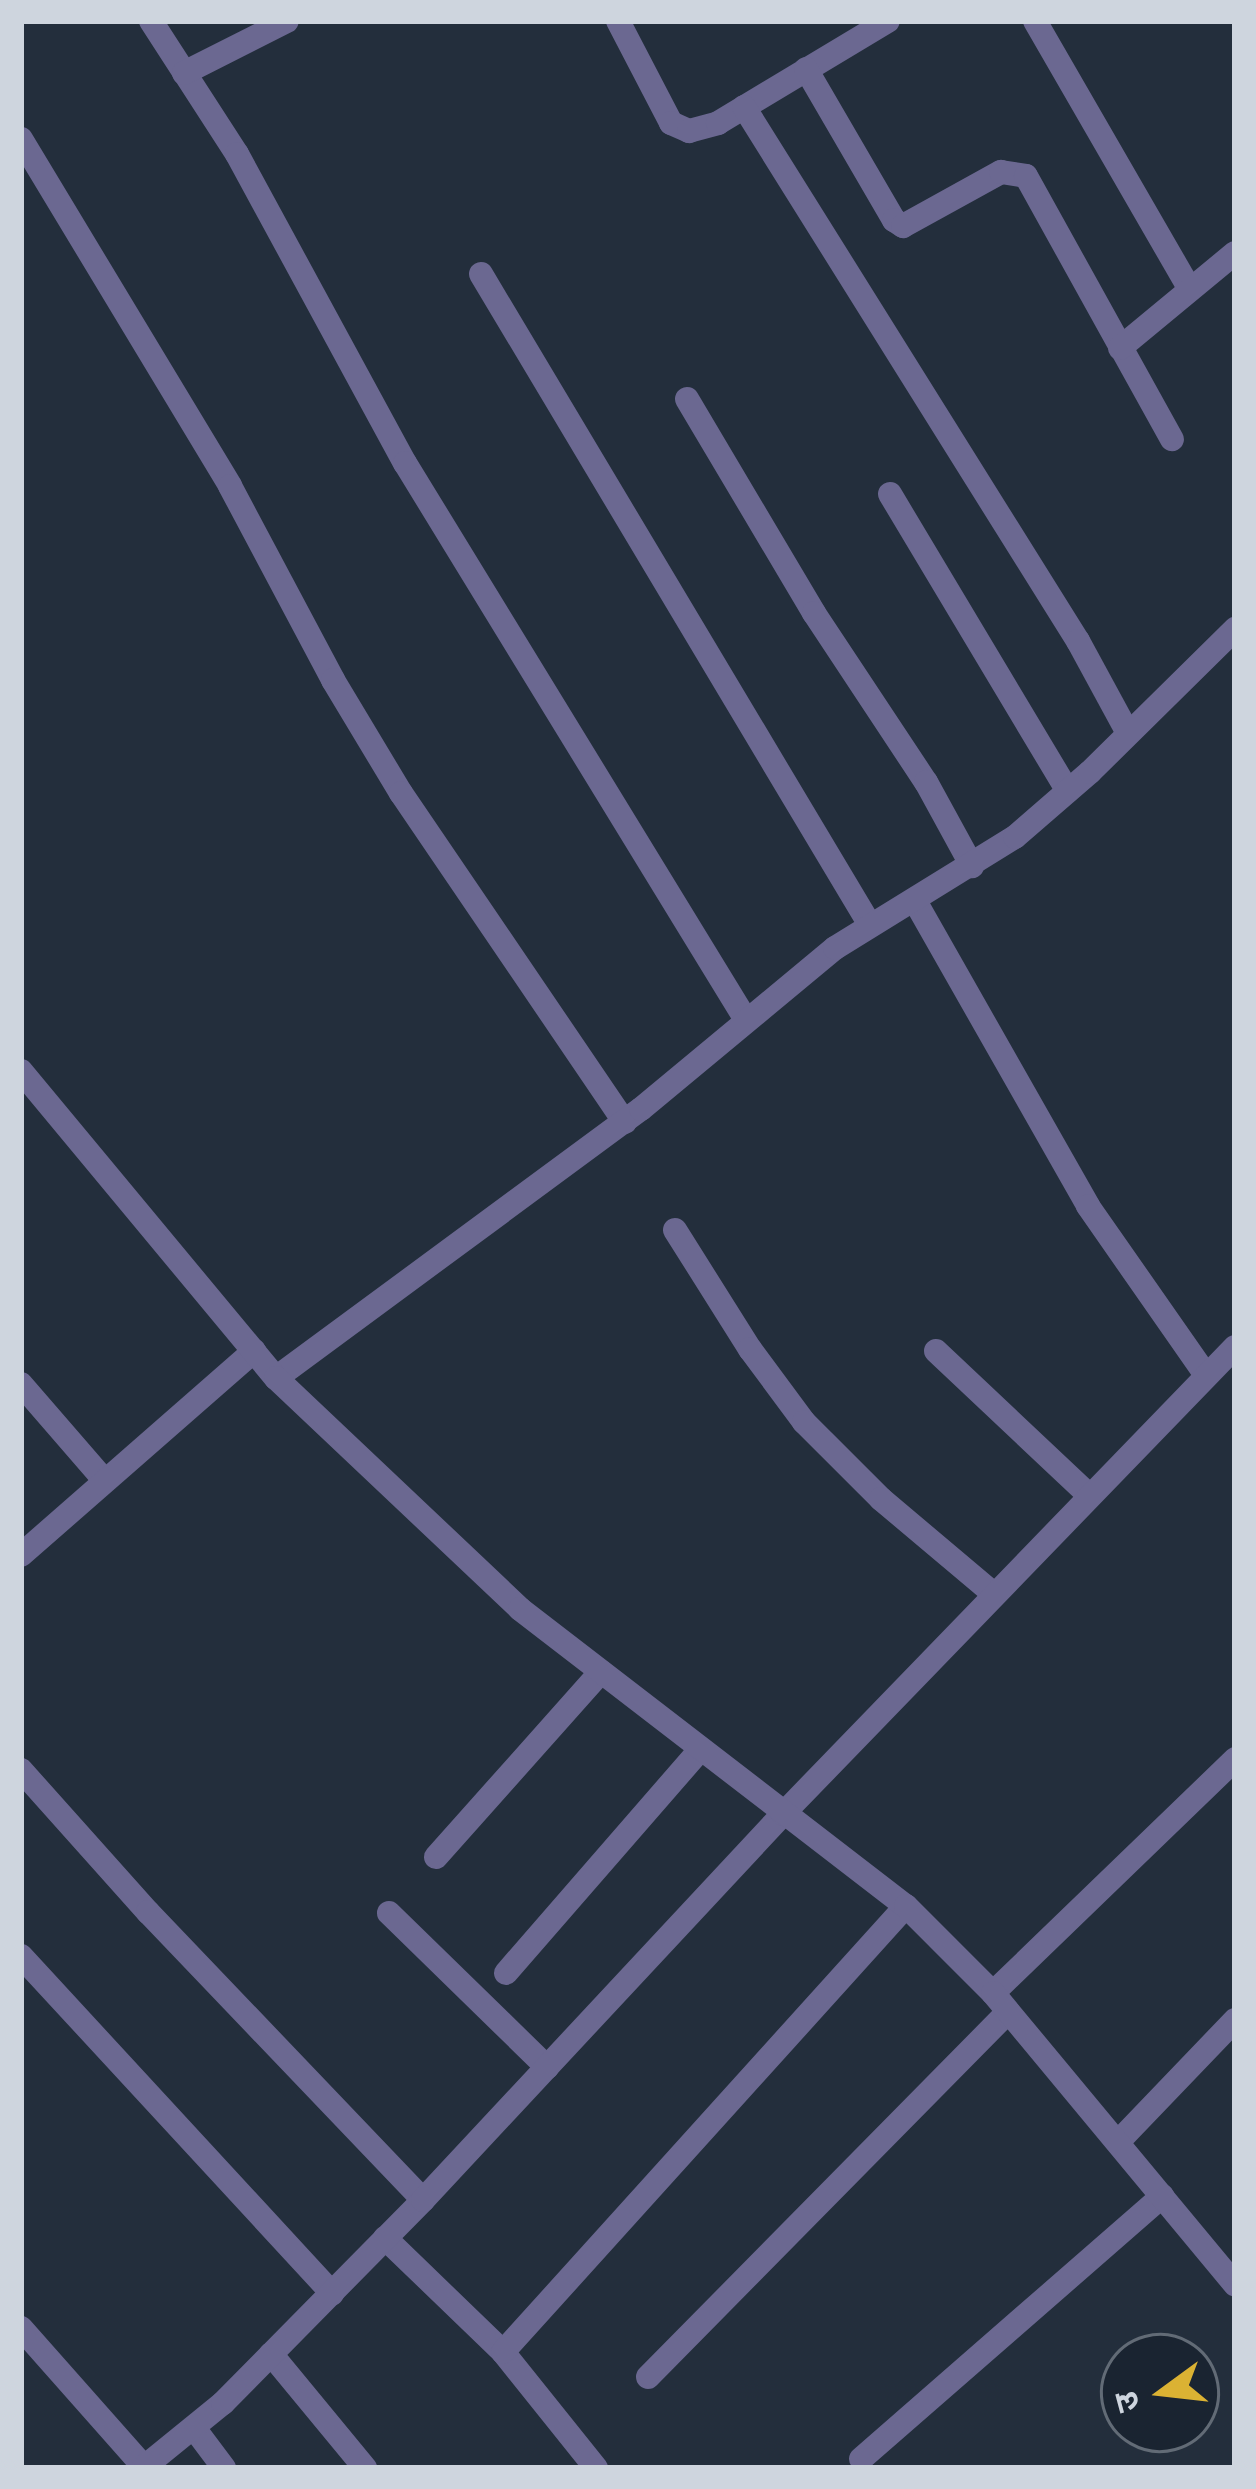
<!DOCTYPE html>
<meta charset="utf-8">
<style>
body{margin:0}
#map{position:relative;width:1256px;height:2489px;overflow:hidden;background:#232e3c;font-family:"Nunito Sans","Noto Sans Devanagari",sans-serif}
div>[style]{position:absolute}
.service>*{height:24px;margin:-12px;padding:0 12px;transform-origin:12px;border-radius:12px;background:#6b6891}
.minor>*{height:24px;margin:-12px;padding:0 12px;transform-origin:12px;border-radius:12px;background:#6b6891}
.tertiary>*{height:24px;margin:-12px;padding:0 12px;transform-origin:12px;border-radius:12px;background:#6b6891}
span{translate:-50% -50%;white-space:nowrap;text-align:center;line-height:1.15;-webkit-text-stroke:12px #1a2431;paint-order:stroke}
.frame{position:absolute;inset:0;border:24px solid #ced5de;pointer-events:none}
.north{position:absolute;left:1100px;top:2333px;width:120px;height:120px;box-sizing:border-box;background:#1a2431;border:3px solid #626b76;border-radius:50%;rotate:255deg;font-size:33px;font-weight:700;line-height:48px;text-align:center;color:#ced5de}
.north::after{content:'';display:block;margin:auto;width:42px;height:54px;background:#dbb233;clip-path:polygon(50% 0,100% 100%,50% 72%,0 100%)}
</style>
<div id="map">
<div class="service">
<i style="left:21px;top:139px;width:405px;rotate:58.9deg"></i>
<i style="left:230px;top:486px;width:220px;rotate:62deg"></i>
<i style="left:333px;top:680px;width:132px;rotate:59deg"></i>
<i style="left:401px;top:793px;width:398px;rotate:55.8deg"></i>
<i style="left:21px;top:1384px;width:128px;rotate:49.1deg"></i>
<i style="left:436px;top:1857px;width:248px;rotate:-48.3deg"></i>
<i style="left:389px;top:1913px;width:221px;rotate:44.3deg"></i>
<i style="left:506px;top:1973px;width:296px;rotate:-49deg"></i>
<i style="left:385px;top:2238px;width:164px;rotate:44deg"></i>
<i style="left:503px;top:2352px;width:149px;rotate:51.3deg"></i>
<i style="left:503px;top:2352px;width:601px;rotate:-47.9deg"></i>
<i style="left:271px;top:2354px;width:148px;rotate:50.5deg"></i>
<i style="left:648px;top:2377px;width:513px;rotate:-45.4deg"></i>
<i style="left:194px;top:2428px;width:50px;rotate:53.1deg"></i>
<i style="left:861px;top:2459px;width:400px;rotate:-41.1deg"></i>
</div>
<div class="minor">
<i style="left:151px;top:21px;width:158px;rotate:57.1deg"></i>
<i style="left:237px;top:154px;width:352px;rotate:61.5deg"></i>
<i style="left:405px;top:463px;width:653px;rotate:58.52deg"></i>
<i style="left:618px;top:21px;width:115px;rotate:62.5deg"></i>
<i style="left:671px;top:123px;width:20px;rotate:24deg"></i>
<i style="left:689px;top:131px;width:30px;rotate:-15deg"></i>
<i style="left:718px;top:123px;width:198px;rotate:-31deg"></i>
<i style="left:1035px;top:21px;width:308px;rotate:60deg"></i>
<i style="left:806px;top:69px;width:175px;rotate:59.8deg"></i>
<i style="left:894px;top:220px;width:11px;rotate:34deg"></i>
<i style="left:903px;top:226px;width:112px;rotate:-28.9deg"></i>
<i style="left:1001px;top:172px;width:25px;rotate:9deg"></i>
<i style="left:1026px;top:176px;width:301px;rotate:61deg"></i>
<i style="left:184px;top:73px;width:115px;rotate:-26.8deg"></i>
<i style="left:744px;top:107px;width:630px;rotate:57.98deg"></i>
<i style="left:1078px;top:641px;width:105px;rotate:61.5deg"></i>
<i style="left:481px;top:274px;width:758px;rotate:59.14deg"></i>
<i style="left:1120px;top:348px;width:149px;rotate:-39.6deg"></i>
<i style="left:687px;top:399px;width:249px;rotate:59.3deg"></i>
<i style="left:814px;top:613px;width:203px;rotate:56.5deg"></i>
<i style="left:926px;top:782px;width:96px;rotate:61.3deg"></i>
<i style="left:890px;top:494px;width:346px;rotate:59.1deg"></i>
<i style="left:915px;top:901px;width:351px;rotate:60.4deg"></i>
<i style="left:1088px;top:1206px;width:205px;rotate:55.1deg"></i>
<i style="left:675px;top:1230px;width:141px;rotate:57.8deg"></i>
<i style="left:750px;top:1349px;width:91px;rotate:53.5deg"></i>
<i style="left:804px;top:1422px;width:109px;rotate:45deg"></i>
<i style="left:881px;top:1499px;width:148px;rotate:40.1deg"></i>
<i style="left:936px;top:1351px;width:210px;rotate:43.3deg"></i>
<i style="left:276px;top:1378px;width:453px;rotate:-36.4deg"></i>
<i style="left:641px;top:1109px;width:252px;rotate:-39.7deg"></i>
<i style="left:835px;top:948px;width:211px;rotate:-31.7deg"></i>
<i style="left:1015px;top:837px;width:99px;rotate:-40.9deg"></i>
<i style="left:1090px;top:772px;width:204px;rotate:-44.6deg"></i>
<i style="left:21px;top:1555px;width:310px;rotate:-41.2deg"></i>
<i style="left:21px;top:1770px;width:191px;rotate:48.2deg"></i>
<i style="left:148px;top:1912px;width:398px;rotate:46.3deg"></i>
<i style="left:21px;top:1956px;width:459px;rotate:47.3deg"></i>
<i style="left:993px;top:1993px;width:337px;rotate:-44deg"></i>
<i style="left:1118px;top:2142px;width:169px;rotate:-46.2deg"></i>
<i style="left:21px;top:2328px;width:186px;rotate:48.5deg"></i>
<i style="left:143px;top:2468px;width:103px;rotate:-39.1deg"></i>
<i style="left:223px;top:2403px;width:285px;rotate:-45.4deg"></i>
<i style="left:423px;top:2200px;width:528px;rotate:-47deg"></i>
<i style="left:783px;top:1814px;width:650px;rotate:-45.94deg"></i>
</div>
<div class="tertiary">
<i style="left:21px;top:1071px;width:399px;rotate:50.3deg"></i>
<i style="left:276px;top:1378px;width:336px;rotate:43.4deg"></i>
<i style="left:520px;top:1609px;width:487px;rotate:37.6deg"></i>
<i style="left:906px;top:1906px;width:123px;rotate:45deg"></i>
<i style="left:993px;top:1993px;width:379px;rotate:50.3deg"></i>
</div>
<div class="frame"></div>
<div class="north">उ</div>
</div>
